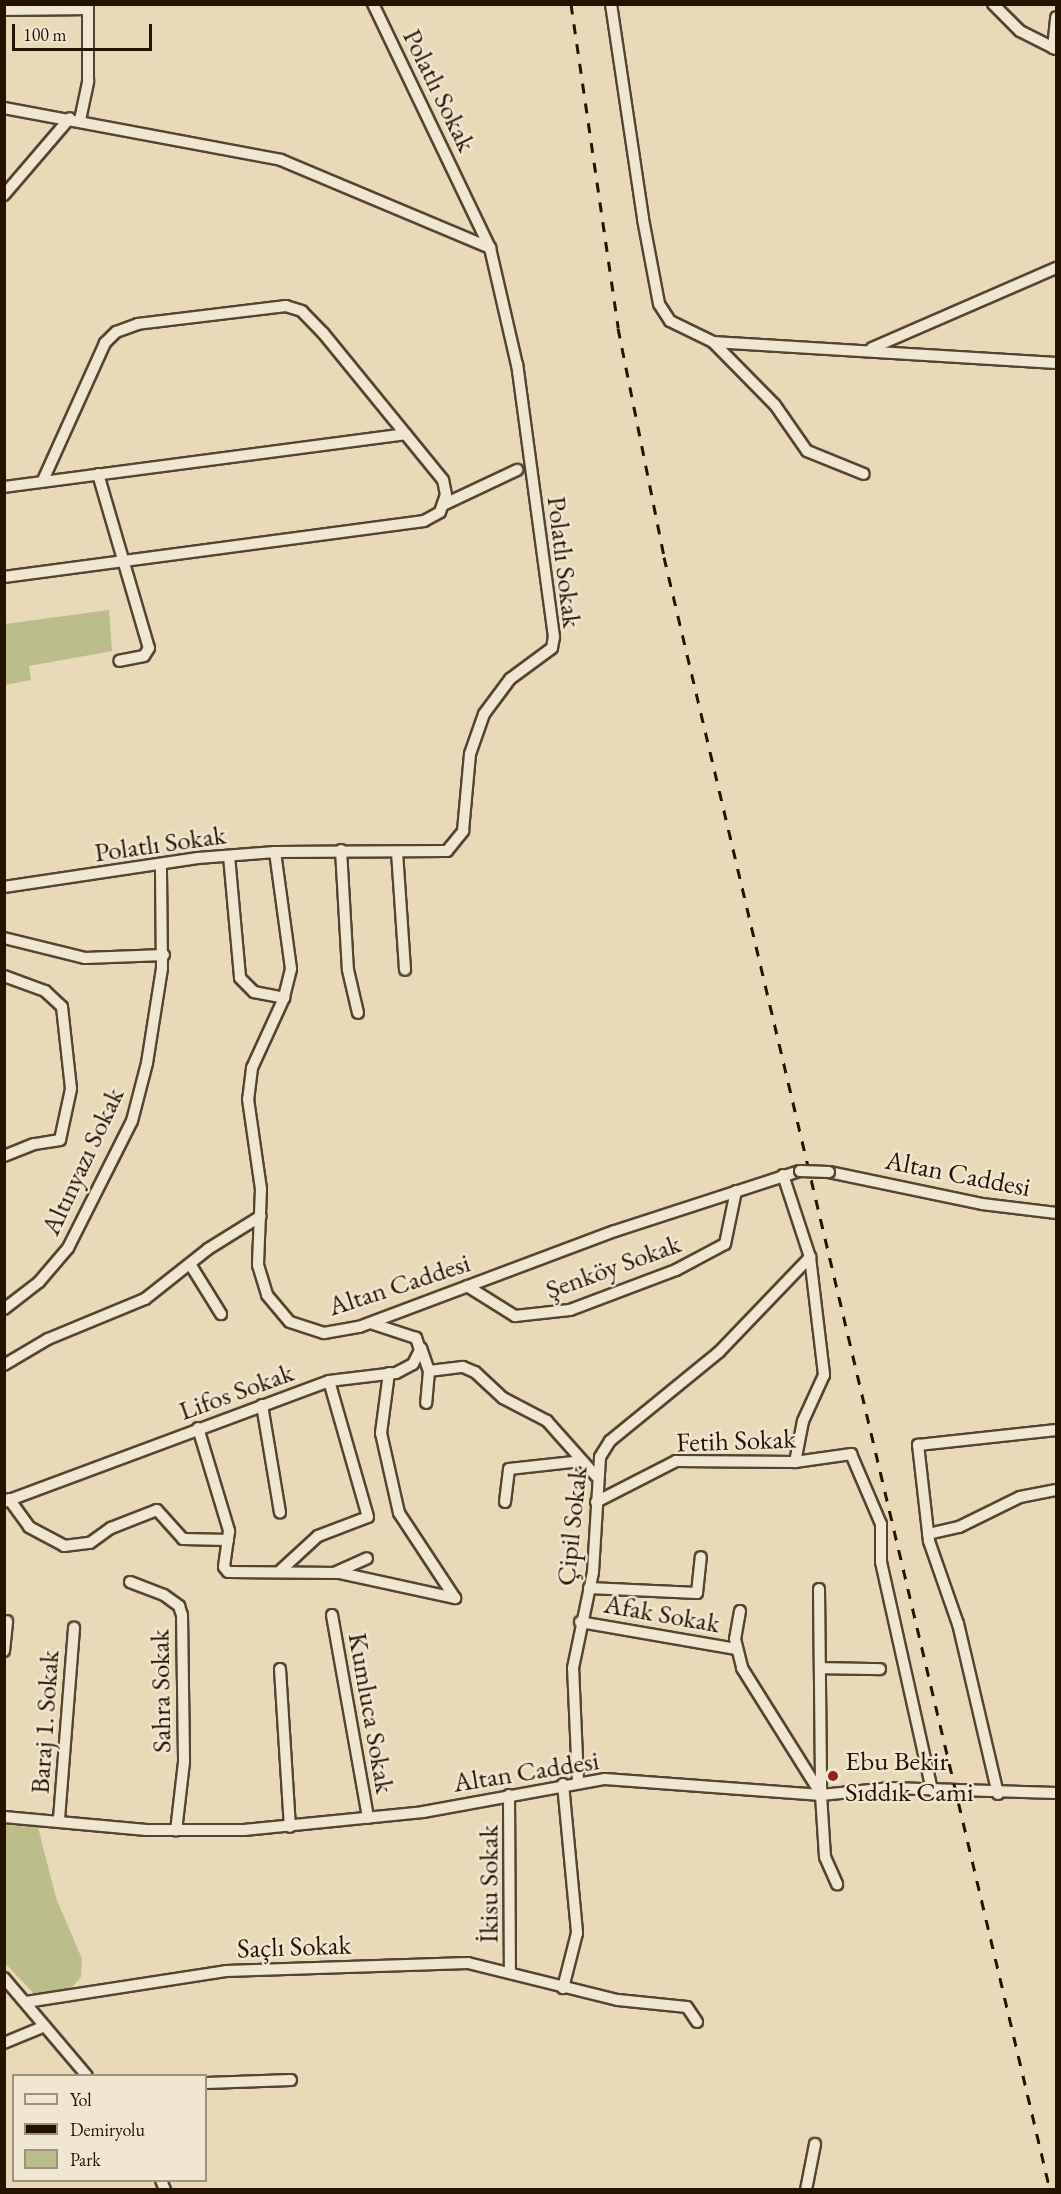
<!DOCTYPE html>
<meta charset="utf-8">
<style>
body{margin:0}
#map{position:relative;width:1061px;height:2194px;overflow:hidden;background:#e9d9b7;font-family:"EB Garamond",serif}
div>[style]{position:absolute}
.green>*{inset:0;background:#bcbe8a}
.roads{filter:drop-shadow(2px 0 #56442e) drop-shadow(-2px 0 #56442e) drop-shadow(0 2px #56442e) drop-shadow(0 -2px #56442e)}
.minor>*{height:10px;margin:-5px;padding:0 5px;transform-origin:5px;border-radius:5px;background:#f1e6d0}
.rail>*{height:3px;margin-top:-1.5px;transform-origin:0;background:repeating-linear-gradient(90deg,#251300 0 10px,transparent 0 20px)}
.bridges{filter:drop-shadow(2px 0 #56442e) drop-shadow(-2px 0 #56442e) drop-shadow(0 2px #56442e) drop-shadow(0 -2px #56442e)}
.minor-bridge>*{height:10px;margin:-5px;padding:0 5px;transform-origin:5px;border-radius:5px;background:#f1e6d0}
.dots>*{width:16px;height:16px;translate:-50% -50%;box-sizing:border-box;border:3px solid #f1e6d0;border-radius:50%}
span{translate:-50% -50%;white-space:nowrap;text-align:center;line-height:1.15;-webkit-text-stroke:5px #f1e6d0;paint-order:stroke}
.street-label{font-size:27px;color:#251300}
.poi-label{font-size:27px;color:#251300}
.left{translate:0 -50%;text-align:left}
.frame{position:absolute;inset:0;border:6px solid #251300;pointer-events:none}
.legend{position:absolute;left:12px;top:2074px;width:195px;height:108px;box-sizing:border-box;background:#f1e6d0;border:2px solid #9f927d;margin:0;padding:8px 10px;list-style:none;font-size:18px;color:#251300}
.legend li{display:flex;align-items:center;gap:12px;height:30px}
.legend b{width:30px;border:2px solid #9f927d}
.scale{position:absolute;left:12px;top:24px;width:140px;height:27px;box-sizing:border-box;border:3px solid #251300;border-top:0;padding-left:8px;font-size:18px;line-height:21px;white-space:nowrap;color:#251300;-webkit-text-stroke:4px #f1e6d0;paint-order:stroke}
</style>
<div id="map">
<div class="green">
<i style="clip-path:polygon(109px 610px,112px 651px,29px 666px,31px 680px,5px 685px,5px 624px)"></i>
<i style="clip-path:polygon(4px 1825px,38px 1827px,56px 1898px,82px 1959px,81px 1977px,71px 1988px,36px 1996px,5px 1963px)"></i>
</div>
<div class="roads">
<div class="minor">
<i style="left:611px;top:4px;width:217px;rotate:81.5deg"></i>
<i style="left:643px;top:219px;width:86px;rotate:79.3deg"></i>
<i style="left:659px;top:304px;width:20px;rotate:57deg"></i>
<i style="left:670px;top:321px;width:48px;rotate:26deg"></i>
<i style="left:713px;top:342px;width:344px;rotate:3.5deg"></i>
<i style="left:993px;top:4px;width:38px;rotate:45deg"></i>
<i style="left:1020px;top:31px;width:40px;rotate:26.6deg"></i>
<i style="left:4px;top:10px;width:84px;rotate:-0.7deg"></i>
<i style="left:1053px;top:48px;width:31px;rotate:-84deg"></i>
<i style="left:4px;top:108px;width:282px;rotate:10.6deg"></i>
<i style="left:281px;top:160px;width:227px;rotate:22.8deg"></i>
<i style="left:80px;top:120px;width:40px;rotate:-78deg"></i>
<i style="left:88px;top:81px;width:77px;rotate:-90deg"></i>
<i style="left:4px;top:195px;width:101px;rotate:-49.4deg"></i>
<i style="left:713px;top:342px;width:88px;rotate:45.5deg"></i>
<i style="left:775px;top:405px;width:56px;rotate:55.2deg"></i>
<i style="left:807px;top:451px;width:61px;rotate:22deg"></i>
<i style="left:872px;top:348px;width:201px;rotate:-23.5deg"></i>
<i style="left:98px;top:474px;width:181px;rotate:73.7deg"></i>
<i style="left:149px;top:648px;width:9px;rotate:122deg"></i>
<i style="left:144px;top:656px;width:25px;rotate:169deg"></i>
<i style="left:4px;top:487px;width:405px;rotate:-7.5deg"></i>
<i style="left:445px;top:504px;width:80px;rotate:-25.3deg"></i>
<i style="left:4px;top:577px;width:424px;rotate:-7.6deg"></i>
<i style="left:424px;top:521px;width:18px;rotate:-29deg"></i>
<i style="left:440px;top:512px;width:18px;rotate:-71deg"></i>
<i style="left:446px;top:495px;width:15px;rotate:-101deg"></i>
<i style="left:443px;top:480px;width:190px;rotate:-129.2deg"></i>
<i style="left:323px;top:333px;width:30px;rotate:-134deg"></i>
<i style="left:302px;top:311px;width:17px;rotate:-163deg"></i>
<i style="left:286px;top:306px;width:149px;rotate:173.1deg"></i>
<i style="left:138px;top:324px;width:23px;rotate:160deg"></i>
<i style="left:116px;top:332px;width:16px;rotate:135deg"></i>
<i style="left:105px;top:343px;width:150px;rotate:114.3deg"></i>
<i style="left:341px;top:850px;width:120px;rotate:86.7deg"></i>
<i style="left:348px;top:970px;width:44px;rotate:76.9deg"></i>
<i style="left:275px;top:852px;width:118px;rotate:82.2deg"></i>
<i style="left:291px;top:969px;width:30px;rotate:104deg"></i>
<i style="left:284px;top:998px;width:77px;rotate:114.6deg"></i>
<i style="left:252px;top:1068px;width:31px;rotate:97deg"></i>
<i style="left:248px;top:1099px;width:91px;rotate:81.8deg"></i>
<i style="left:261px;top:1189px;width:76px;rotate:92.3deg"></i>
<i style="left:258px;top:1265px;width:31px;rotate:73deg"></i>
<i style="left:267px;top:1295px;width:35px;rotate:50deg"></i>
<i style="left:290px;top:1322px;width:36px;rotate:18deg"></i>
<i style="left:324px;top:1333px;width:36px;rotate:-10deg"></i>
<i style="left:359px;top:1327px;width:273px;rotate:-20.6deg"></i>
<i style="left:615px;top:1231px;width:194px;rotate:-18deg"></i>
<i style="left:397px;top:852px;width:118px;rotate:86.1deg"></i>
<i style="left:229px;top:856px;width:122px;rotate:84.8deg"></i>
<i style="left:240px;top:978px;width:20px;rotate:45deg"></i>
<i style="left:254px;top:992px;width:31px;rotate:11deg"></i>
<i style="left:4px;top:887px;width:196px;rotate:-8.5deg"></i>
<i style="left:198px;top:858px;width:77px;rotate:-4.5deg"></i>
<i style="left:275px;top:852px;width:172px;rotate:-0.3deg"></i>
<i style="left:447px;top:851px;width:26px;rotate:-51deg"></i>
<i style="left:463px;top:831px;width:77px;rotate:-84.8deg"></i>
<i style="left:470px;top:754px;width:42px;rotate:-70.7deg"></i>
<i style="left:484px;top:714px;width:44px;rotate:-53.4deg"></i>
<i style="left:510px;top:679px;width:52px;rotate:-36.4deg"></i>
<i style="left:552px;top:648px;width:11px;rotate:-80deg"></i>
<i style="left:554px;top:637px;width:275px;rotate:-97.7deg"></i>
<i style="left:517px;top:365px;width:120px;rotate:-103deg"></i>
<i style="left:490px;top:248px;width:271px;rotate:-115.6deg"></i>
<i style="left:4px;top:938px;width:83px;rotate:13.9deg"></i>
<i style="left:85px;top:958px;width:79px;rotate:-2.2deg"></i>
<i style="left:4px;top:976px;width:44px;rotate:20.1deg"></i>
<i style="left:45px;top:991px;width:23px;rotate:43deg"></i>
<i style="left:62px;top:1007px;width:82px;rotate:83.7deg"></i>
<i style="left:71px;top:1089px;width:52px;rotate:102.2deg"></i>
<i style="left:60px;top:1140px;width:26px;rotate:171deg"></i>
<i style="left:34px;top:1144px;width:32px;rotate:158deg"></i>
<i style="left:829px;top:1172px;width:156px;rotate:11.8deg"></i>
<i style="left:982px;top:1204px;width:75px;rotate:6.9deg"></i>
<i style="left:783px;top:1175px;width:86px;rotate:71.8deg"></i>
<i style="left:810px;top:1257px;width:119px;rotate:83.2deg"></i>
<i style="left:824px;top:1375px;width:51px;rotate:114.5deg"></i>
<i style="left:803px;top:1421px;width:42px;rotate:101deg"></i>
<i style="left:190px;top:1264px;width:59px;rotate:58.2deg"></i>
<i style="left:467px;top:1286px;width:57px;rotate:32deg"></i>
<i style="left:515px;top:1316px;width:55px;rotate:-6.2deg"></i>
<i style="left:570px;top:1310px;width:113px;rotate:-20.7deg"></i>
<i style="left:676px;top:1270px;width:55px;rotate:-28deg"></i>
<i style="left:725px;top:1244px;width:54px;rotate:-78.3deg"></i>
<i style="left:4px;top:1309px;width:44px;rotate:-37.6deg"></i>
<i style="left:39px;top:1282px;width:45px;rotate:-49.5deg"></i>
<i style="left:68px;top:1248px;width:142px;rotate:-63.3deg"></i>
<i style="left:132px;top:1121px;width:60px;rotate:-75.5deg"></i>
<i style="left:147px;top:1063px;width:96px;rotate:-81deg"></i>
<i style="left:162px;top:968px;width:104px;rotate:-90.6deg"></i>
<i style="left:421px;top:1348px;width:24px;rotate:71deg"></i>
<i style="left:429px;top:1371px;width:32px;rotate:95deg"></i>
<i style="left:4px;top:1365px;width:51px;rotate:-30.6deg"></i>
<i style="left:48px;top:1339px;width:105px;rotate:-22.4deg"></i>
<i style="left:145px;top:1299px;width:80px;rotate:-38.4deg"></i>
<i style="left:208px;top:1249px;width:62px;rotate:-31.9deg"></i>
<i style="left:429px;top:1371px;width:34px;rotate:-7deg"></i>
<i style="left:463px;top:1367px;width:13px;rotate:23deg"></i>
<i style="left:475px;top:1372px;width:38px;rotate:43deg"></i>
<i style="left:503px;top:1398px;width:50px;rotate:27.6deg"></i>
<i style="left:547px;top:1421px;width:74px;rotate:48.3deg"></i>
<i style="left:389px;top:1373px;width:61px;rotate:97.6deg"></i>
<i style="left:381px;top:1433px;width:82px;rotate:77.3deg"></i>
<i style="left:399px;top:1513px;width:102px;rotate:56.6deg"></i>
<i style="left:262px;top:1405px;width:109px;rotate:80.5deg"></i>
<i style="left:198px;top:1428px;width:108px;rotate:73.2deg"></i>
<i style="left:229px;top:1531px;width:36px;rotate:98deg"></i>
<i style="left:224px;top:1567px;width:6px;rotate:51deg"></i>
<i style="left:228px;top:1572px;width:112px;rotate:0.5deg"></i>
<i style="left:340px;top:1573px;width:118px;rotate:12.3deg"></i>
<i style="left:9px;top:1499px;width:34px;rotate:54deg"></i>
<i style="left:29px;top:1527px;width:40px;rotate:28deg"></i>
<i style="left:64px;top:1546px;width:26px;rotate:-7deg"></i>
<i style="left:90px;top:1543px;width:26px;rotate:-36deg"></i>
<i style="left:111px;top:1528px;width:49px;rotate:-21.4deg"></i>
<i style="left:157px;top:1510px;width:39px;rotate:48deg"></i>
<i style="left:183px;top:1539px;width:45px;rotate:1.3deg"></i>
<i style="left:4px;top:1502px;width:347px;rotate:-20.4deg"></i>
<i style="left:329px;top:1381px;width:67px;rotate:-6.8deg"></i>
<i style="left:396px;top:1373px;width:19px;rotate:-28deg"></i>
<i style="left:413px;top:1364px;width:16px;rotate:-63deg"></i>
<i style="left:420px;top:1350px;width:13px;rotate:-108deg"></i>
<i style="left:416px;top:1338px;width:48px;rotate:-161.9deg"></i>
<i style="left:505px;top:1502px;width:33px;rotate:-83deg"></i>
<i style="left:509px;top:1469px;width:72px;rotate:-6.3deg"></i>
<i style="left:596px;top:1502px;width:90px;rotate:-27.1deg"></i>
<i style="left:676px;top:1461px;width:119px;rotate:0.5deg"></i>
<i style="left:795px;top:1462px;width:57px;rotate:-8.1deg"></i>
<i style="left:851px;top:1454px;width:76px;rotate:66.8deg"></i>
<i style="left:881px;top:1524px;width:38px;rotate:90deg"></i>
<i style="left:881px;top:1562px;width:234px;rotate:77.4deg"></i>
<i style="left:928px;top:1534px;width:32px;rotate:-13deg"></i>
<i style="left:959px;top:1527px;width:68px;rotate:-26.2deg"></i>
<i style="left:1020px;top:1497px;width:37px;rotate:-11deg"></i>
<i style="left:281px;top:1570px;width:50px;rotate:-42.6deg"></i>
<i style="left:318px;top:1536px;width:53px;rotate:-20.8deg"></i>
<i style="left:368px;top:1517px;width:141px;rotate:-106deg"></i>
<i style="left:334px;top:1573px;width:36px;rotate:-24deg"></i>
<i style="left:130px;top:1582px;width:36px;rotate:21deg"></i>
<i style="left:164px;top:1595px;width:19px;rotate:36deg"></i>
<i style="left:179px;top:1606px;width:9px;rotate:72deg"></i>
<i style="left:182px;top:1615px;width:147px;rotate:89.2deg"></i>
<i style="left:184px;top:1762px;width:69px;rotate:96.6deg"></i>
<i style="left:589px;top:1588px;width:108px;rotate:2.7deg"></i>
<i style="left:697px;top:1593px;width:36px;rotate:-84deg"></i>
<i style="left:819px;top:1589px;width:206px;rotate:89.4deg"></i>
<i style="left:821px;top:1795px;width:62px;rotate:86.3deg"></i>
<i style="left:825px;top:1857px;width:30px;rotate:66deg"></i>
<i style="left:740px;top:1611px;width:28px;rotate:100deg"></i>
<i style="left:735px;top:1639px;width:30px;rotate:76deg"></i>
<i style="left:742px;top:1668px;width:149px;rotate:57.9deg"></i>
<i style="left:332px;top:1615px;width:206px;rotate:79.9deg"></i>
<i style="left:580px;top:1622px;width:158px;rotate:9.8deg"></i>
<i style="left:4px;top:1651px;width:30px;rotate:-84deg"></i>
<i style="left:820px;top:1668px;width:60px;rotate:1deg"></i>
<i style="left:280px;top:1669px;width:158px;rotate:86.4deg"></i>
<i style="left:578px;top:1781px;width:113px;rotate:-92.5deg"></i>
<i style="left:573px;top:1668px;width:98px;rotate:-78.2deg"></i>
<i style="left:593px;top:1572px;width:115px;rotate:-86.5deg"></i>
<i style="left:600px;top:1457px;width:19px;rotate:-58deg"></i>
<i style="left:610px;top:1441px;width:141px;rotate:-39.2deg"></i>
<i style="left:719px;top:1352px;width:132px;rotate:-46.2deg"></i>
<i style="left:563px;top:1784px;width:150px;rotate:84.6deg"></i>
<i style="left:577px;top:1933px;width:57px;rotate:104.3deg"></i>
<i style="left:998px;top:1794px;width:175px;rotate:-103.2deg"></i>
<i style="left:958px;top:1624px;width:88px;rotate:-109.3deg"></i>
<i style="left:929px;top:1541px;width:97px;rotate:-96.5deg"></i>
<i style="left:918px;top:1445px;width:139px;rotate:-6.2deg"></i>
<i style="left:509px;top:1795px;width:178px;rotate:89.7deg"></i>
<i style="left:4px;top:1817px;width:143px;rotate:5.2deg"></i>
<i style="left:146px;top:1830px;width:98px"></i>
<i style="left:244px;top:1830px;width:180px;rotate:-5.7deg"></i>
<i style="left:423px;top:1812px;width:185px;rotate:-10.3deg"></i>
<i style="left:605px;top:1779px;width:217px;rotate:4.2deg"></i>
<i style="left:821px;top:1795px;width:70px;rotate:-5.7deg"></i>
<i style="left:891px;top:1788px;width:165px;rotate:1.7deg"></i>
<i style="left:59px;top:1819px;width:192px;rotate:-85.5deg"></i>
<i style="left:4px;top:1978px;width:128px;rotate:49.7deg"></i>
<i style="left:26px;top:2002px;width:202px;rotate:-8.8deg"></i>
<i style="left:226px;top:1971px;width:242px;rotate:-1.9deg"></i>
<i style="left:468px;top:1963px;width:154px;rotate:13.9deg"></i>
<i style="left:618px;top:2000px;width:69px;rotate:5.8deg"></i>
<i style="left:687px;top:2007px;width:18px;rotate:56deg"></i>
<i style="left:4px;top:2043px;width:44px;rotate:-22.5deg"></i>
<i style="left:206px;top:2083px;width:85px;rotate:-2deg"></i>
<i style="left:161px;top:2180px;width:11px;rotate:68deg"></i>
<i style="left:806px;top:2190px;width:47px;rotate:-78.9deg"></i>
</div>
</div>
<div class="rail">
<i style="left:571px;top:4px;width:327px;rotate:81.7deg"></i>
<i style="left:618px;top:328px;width:234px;rotate:78.6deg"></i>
<i style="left:664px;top:557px;width:1678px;rotate:76.7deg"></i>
</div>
<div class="bridges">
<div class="minor-bridge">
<i style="left:800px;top:1171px;width:29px;rotate:2deg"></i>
</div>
</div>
<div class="dots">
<i style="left:833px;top:1776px;background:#8f2418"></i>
</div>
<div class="street-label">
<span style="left:440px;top:90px;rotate:64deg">Polatlı Sokak</span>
<span style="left:565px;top:562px;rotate:83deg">Polatlı Sokak</span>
<span style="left:160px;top:843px;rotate:-8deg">Polatlı Sokak</span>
<span style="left:82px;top:1161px;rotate:-65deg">Altınyazı Sokak</span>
<span style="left:958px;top:1173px;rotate:11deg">Altan Caddesi</span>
<span style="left:613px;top:1266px;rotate:-20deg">Şenköy Sokak</span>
<span style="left:399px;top:1284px;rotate:-18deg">Altan Caddesi</span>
<span style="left:236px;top:1391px;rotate:-20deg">Lifos Sokak</span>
<span style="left:736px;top:1440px;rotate:-2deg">Fetih Sokak</span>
<span style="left:571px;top:1526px;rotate:-84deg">Çipil Sokak</span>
<span style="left:662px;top:1613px;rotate:10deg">Afak Sokak</span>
<span style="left:160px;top:1691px;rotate:-91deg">Sahra Sokak</span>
<span style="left:372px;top:1713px;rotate:80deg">Kumluca Sokak</span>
<span style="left:44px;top:1722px;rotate:-86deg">Baraj 1. Sokak</span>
<span style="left:526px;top:1771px;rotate:-9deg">Altan Caddesi</span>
<span style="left:488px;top:1884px;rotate:-90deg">İkisu Sokak</span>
<span style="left:294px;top:1946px;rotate:-2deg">Saçlı Sokak</span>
</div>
<div class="poi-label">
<span class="left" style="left:845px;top:1776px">Ebu Bekir<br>Sıddık Cami</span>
</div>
<div class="frame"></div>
<ul class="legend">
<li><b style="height:8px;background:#f1e6d0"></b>Yol</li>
<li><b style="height:8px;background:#251300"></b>Demiryolu</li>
<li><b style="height:16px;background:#bcbe8a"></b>Park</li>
</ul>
<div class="scale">100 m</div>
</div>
